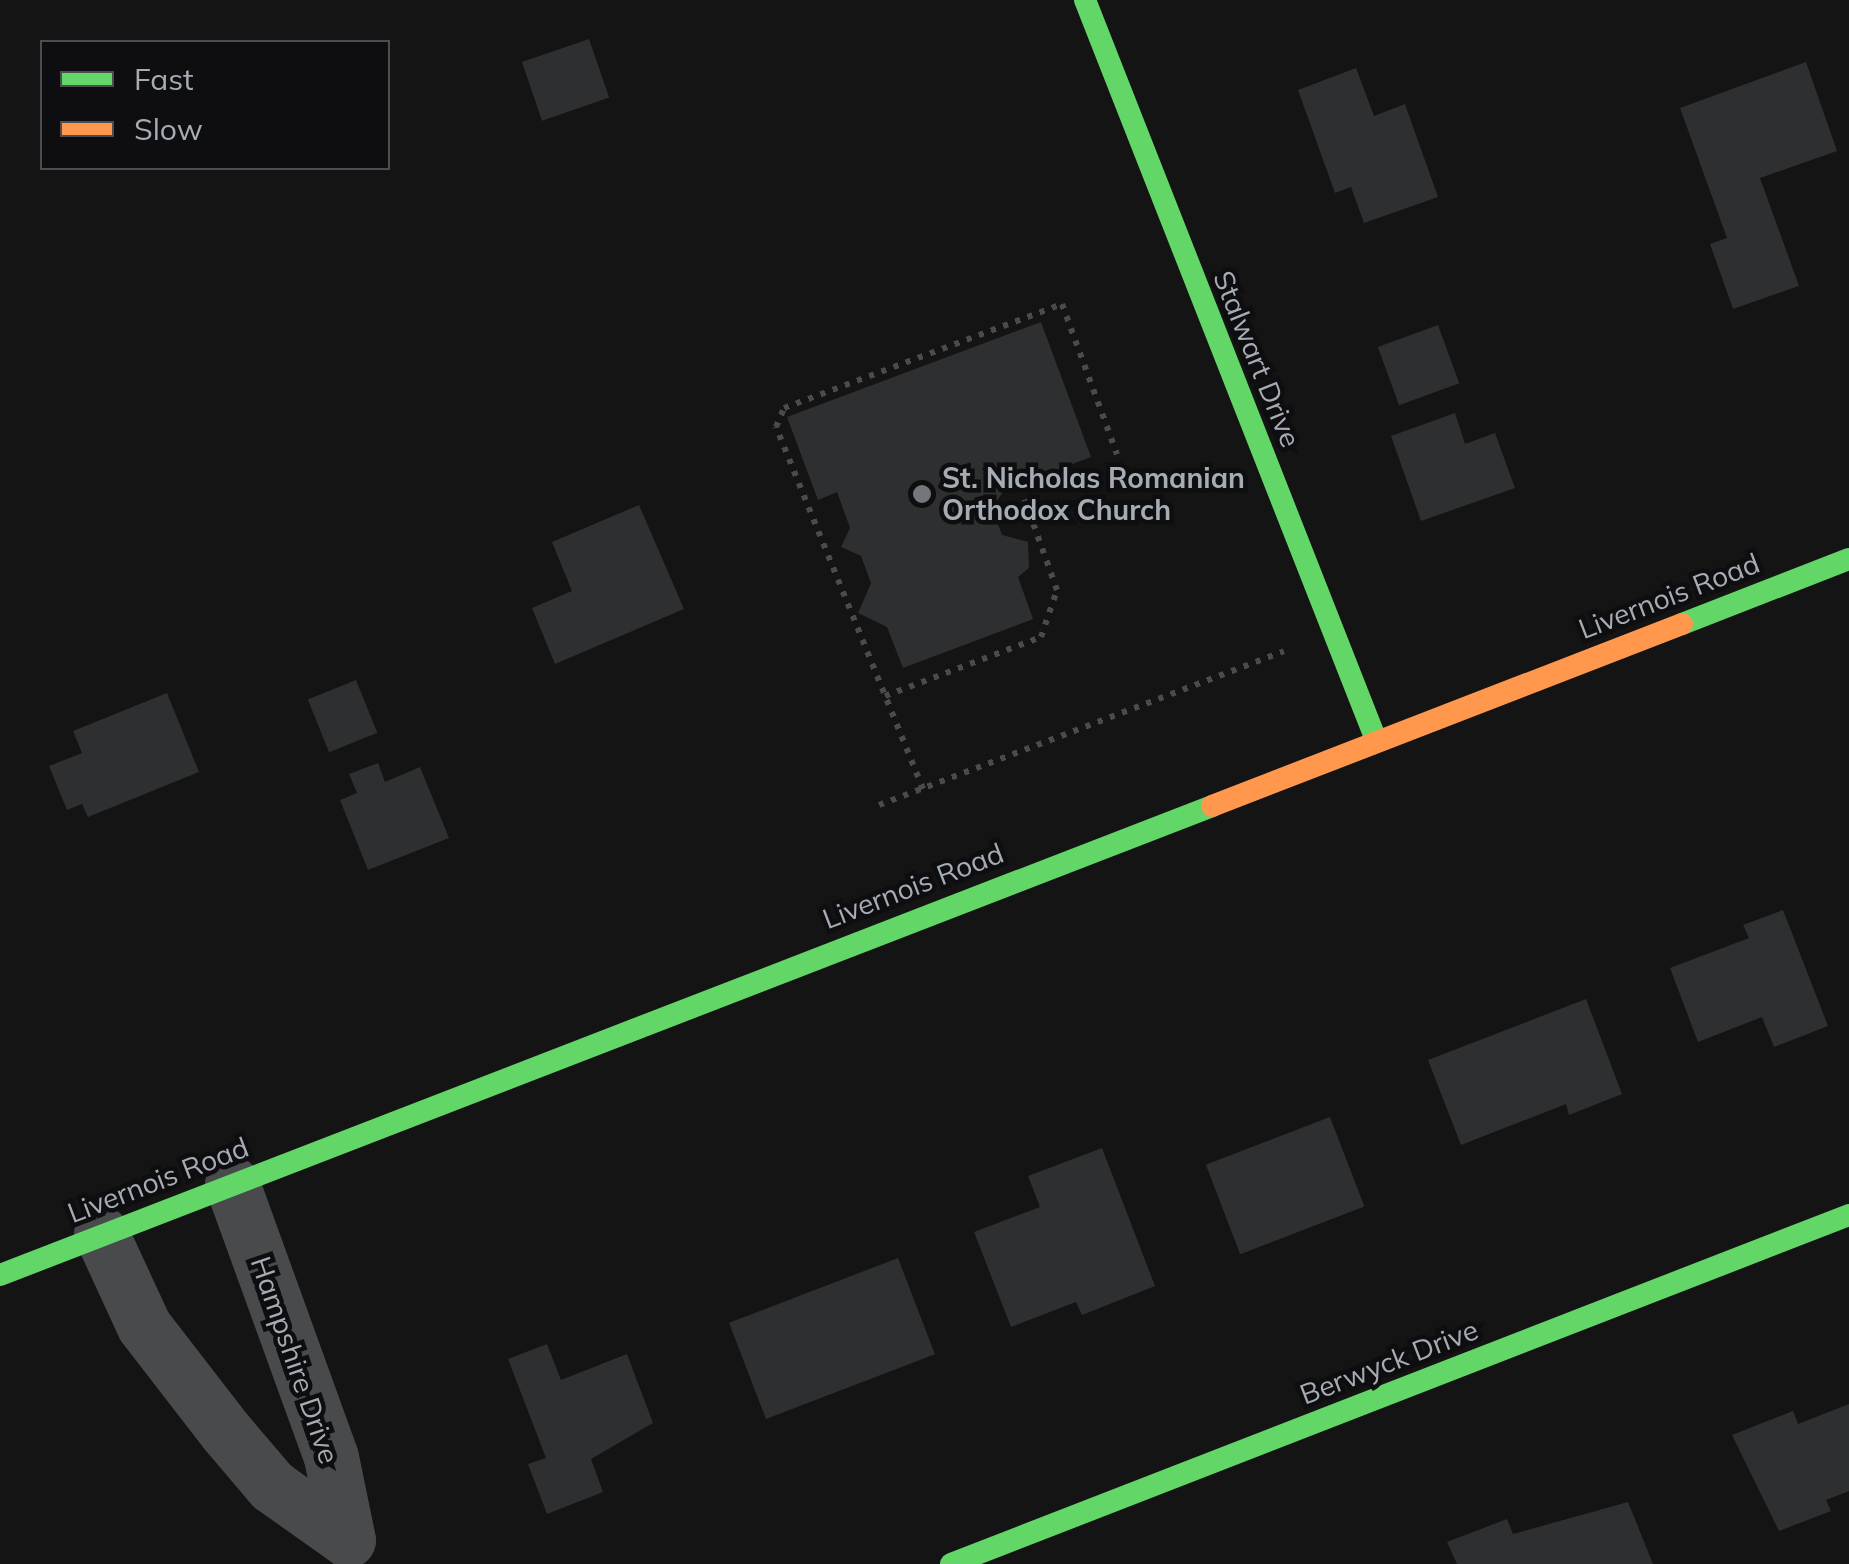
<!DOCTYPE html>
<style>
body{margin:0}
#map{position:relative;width:1849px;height:1564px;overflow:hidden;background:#141414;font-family:Mulish,sans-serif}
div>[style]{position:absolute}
.building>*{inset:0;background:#2e2f30;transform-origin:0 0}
.path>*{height:6px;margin-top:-3px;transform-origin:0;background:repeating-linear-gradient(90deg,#4a4b4e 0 5px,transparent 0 13px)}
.street>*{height:55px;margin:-27.5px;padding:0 27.5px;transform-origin:27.5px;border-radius:27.5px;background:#484a4c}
.fast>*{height:22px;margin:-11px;padding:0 11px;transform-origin:11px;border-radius:11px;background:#63d668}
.slow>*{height:22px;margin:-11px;padding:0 11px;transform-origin:11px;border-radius:11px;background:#ff974d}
.dots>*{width:28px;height:28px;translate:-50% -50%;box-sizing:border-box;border:5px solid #0e0e10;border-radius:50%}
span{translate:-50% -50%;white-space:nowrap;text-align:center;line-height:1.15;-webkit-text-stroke:9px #0e0e10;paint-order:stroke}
.street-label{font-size:28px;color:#a6acb4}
.poi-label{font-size:28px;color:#a6acb4;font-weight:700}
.left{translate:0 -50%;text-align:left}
.legend{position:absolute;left:40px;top:40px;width:350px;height:130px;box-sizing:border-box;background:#0e0e10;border:2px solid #4b4d52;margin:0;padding:12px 18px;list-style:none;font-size:30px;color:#a6acb4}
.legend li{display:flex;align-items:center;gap:20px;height:50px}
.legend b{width:50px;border:2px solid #4b4d52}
</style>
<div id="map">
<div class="building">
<div style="left:589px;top:39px;width:62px;height:71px;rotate:71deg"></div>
<div style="clip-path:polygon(1806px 62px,1837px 151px,1760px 178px,1799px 286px,1733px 309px,1710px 244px,1727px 238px,1680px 108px)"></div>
<div style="clip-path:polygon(1356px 68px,1374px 116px,1405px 104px,1438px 197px,1364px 223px,1351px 187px,1335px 193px,1298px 90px)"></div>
<div style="clip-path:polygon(1041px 322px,1091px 457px,1005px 489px,992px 508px,1002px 535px,1028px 542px,1029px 568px,1018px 577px,1033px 619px,903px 668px,887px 627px,858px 613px,871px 583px,861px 556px,841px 547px,850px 528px,837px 492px,818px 500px,787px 417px)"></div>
<div style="left:1438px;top:325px;width:62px;height:64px;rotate:70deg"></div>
<div style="clip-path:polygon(1455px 413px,1465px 444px,1495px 433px,1515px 488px,1421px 521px,1391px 436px)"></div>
<div style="clip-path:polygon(639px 505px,684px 609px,555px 664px,532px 608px,572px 591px,552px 542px)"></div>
<div style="left:356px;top:680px;width:57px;height:52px;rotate:68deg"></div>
<div style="clip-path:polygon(167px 693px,199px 772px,88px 817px,82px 804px,67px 810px,49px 766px,82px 753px,73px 731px)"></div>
<div style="clip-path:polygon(378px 763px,385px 782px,420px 767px,449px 838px,368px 870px,340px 800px,357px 793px,349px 774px)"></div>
<div style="clip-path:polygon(1783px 910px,1828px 1026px,1774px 1047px,1762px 1017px,1698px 1042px,1670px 968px,1749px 938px,1743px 925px)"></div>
<div style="clip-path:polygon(1586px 999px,1622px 1094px,1569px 1115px,1566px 1104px,1461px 1145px,1428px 1060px)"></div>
<div style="left:1330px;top:1117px;width:96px;height:133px;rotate:69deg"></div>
<div style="clip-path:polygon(1102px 1148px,1155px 1286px,1082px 1315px,1076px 1302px,1011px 1327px,974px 1232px,1040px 1207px,1028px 1176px)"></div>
<div style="left:898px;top:1258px;width:103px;height:181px;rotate:69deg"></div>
<div style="clip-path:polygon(547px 1344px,561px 1380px,627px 1354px,653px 1423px,591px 1459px,603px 1492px,547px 1514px,528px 1464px,546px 1458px,508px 1359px)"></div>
<div style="clip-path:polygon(1849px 1404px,1849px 1491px,1826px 1500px,1831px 1511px,1779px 1531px,1732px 1435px,1793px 1411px,1798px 1424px)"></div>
<div style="clip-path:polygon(1628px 1502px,1653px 1564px,1457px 1564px,1447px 1542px,1507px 1519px,1513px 1534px)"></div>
</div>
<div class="path">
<div style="left:885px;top:696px;width:167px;rotate:-20.7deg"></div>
<div style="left:1041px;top:637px;width:50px;rotate:-71.2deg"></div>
<div style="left:1057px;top:590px;width:101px;rotate:-109.7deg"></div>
<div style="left:923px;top:789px;width:391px;rotate:-112.1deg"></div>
<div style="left:776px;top:427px;width:21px;rotate:-67deg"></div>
<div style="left:784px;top:408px;width:297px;rotate:-20.5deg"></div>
<div style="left:1062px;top:304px;width:160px;rotate:69.9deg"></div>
<div style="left:879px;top:805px;width:433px;rotate:-20.8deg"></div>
</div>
<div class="street">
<div style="left:101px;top:1233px;width:102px;rotate:65.2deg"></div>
<div style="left:144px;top:1326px;width:134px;rotate:52.3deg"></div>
<div style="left:226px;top:1432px;width:71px;rotate:49.6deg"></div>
<div style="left:272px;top:1486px;width:93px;rotate:35.4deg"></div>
<div style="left:348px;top:1540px;width:85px;rotate:-101.6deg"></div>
<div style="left:331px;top:1457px;width:291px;rotate:-109.9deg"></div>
</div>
<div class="fast">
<div style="left:1085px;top:0;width:795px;rotate:68.53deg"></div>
<div style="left:1682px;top:624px;width:179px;rotate:-21.3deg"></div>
<div style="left:0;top:1275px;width:1300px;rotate:-21.15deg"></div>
<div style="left:951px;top:1564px;width:963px;rotate:-21.24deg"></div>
</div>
<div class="slow">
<div style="left:1212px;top:806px;width:504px;rotate:-21.17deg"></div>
</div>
<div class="dots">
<div style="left:922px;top:494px;background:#73777c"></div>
</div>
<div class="street-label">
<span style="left:1257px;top:359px;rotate:68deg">Stalwart Drive</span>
<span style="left:1669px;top:596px;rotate:-21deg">Livernois Road</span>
<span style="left:913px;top:886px;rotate:-21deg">Livernois Road</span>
<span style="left:158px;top:1180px;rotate:-21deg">Livernois Road</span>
<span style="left:295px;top:1360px;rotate:71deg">Hampshire Drive</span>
<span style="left:1389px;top:1362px;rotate:-21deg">Berwyck Drive</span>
</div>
<div class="poi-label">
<span class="left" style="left:942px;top:494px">St. Nicholas Romanian<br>Orthodox Church</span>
</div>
<ul class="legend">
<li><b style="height:12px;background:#63d668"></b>Fast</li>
<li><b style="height:12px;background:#ff974d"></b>Slow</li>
</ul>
</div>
